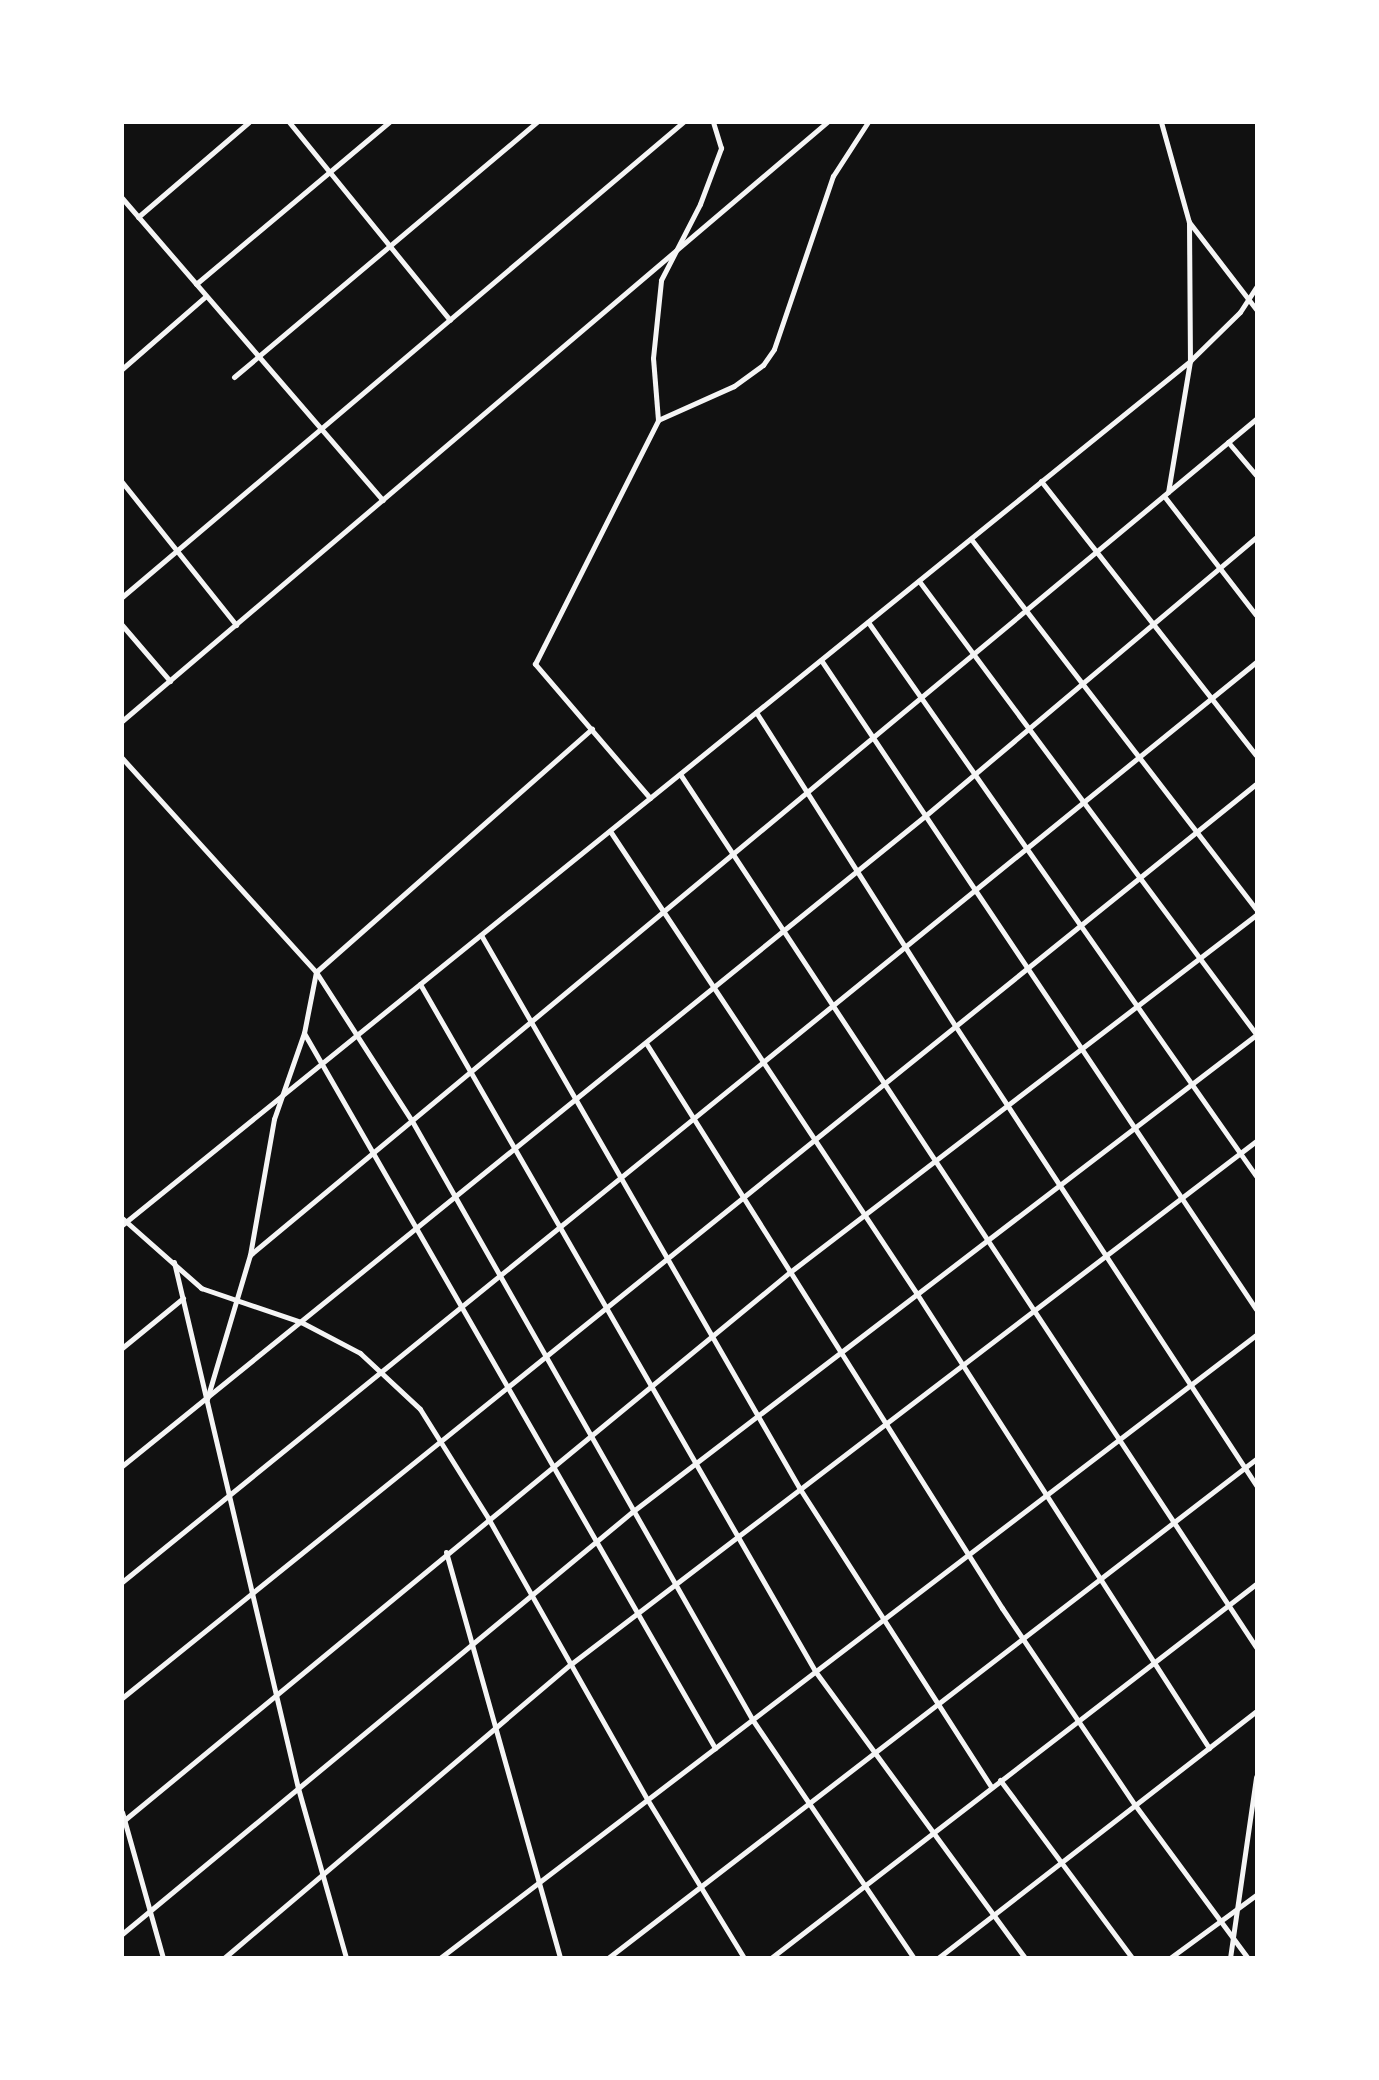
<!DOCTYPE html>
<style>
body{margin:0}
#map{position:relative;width:1379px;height:2080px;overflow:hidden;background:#111;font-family:"Fira Sans",sans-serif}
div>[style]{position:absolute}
.minor>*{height:5px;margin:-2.5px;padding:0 2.5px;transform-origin:2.5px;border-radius:2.5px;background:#f5f5f5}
span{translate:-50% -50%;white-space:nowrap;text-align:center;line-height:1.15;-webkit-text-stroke:5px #fff;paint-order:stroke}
.frame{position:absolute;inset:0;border:124px solid #fff;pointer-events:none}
</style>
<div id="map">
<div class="minor">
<div style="left:289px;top:122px;width:255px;rotate:50.9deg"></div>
<div style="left:1161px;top:122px;width:104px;rotate:74.4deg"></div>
<div style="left:1189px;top:222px;width:139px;rotate:89.6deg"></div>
<div style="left:1190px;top:361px;width:133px;rotate:99.5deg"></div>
<div style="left:122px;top:198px;width:399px;rotate:49.2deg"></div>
<div style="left:138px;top:217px;width:146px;rotate:-40.6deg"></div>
<div style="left:1189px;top:222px;width:110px;rotate:52.4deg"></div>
<div style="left:196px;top:284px;width:252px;rotate:-40deg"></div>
<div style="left:122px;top:369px;width:111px;rotate:-41deg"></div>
<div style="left:234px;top:377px;width:396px;rotate:-40.1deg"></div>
<div style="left:658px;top:420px;width:83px;rotate:-24.1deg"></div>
<div style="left:734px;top:386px;width:36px;rotate:-36deg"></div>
<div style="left:763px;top:365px;width:19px;rotate:-55deg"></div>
<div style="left:774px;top:349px;width:183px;rotate:-71.2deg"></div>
<div style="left:833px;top:176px;width:64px;rotate:-57.1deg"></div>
<div style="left:1228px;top:442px;width:43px;rotate:49.7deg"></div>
<div style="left:1041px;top:481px;width:348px;rotate:51.9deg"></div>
<div style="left:122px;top:482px;width:183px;rotate:51.4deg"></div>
<div style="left:1164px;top:496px;width:150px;rotate:52.3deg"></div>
<div style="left:971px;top:539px;width:467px;rotate:52.4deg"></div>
<div style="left:919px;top:581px;width:565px;rotate:53.35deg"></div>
<div style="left:122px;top:597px;width:735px;rotate:-40.25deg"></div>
<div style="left:868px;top:622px;width:676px;rotate:54.99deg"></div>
<div style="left:122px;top:625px;width:74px;rotate:49.4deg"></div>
<div style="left:821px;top:660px;width:781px;rotate:56.17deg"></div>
<div style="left:756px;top:712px;width:373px;rotate:57.6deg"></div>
<div style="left:956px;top:1027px;width:548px;rotate:56.77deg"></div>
<div style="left:122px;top:721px;width:925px;rotate:-40.35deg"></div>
<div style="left:122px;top:758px;width:289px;rotate:47.8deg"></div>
<div style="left:316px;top:972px;width:177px;rotate:57.2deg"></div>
<div style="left:412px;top:1121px;width:688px;rotate:60.38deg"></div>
<div style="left:752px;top:1719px;width:289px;rotate:55.9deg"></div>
<div style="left:680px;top:774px;width:1046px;rotate:56.58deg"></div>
<div style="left:650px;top:798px;width:177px;rotate:-130.6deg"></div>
<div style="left:535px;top:664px;width:273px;rotate:-63.2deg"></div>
<div style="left:658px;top:420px;width:62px;rotate:-94.6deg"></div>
<div style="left:653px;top:358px;width:78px;rotate:-84.1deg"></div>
<div style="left:661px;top:280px;width:85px;rotate:-62.8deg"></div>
<div style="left:700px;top:204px;width:60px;rotate:-69.4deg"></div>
<div style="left:721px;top:148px;width:27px;rotate:-107deg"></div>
<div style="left:610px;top:831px;width:556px;rotate:56.45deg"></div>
<div style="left:917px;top:1294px;width:540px;rotate:57.25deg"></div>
<div style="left:481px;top:935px;width:639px;rotate:60.07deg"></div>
<div style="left:800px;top:1489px;width:354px;rotate:57.3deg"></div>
<div style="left:420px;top:984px;width:792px;rotate:60.1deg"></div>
<div style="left:815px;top:1671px;width:356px;rotate:53.8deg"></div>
<div style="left:304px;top:1033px;width:825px;rotate:60.11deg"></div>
<div style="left:646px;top:1043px;width:668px;rotate:57.79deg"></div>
<div style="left:1002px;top:1608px;width:238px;rotate:56deg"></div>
<div style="left:1135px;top:1805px;width:190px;rotate:53.6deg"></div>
<div style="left:122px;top:1218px;width:106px;rotate:41.5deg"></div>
<div style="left:201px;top:1288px;width:106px;rotate:18.8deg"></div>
<div style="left:301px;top:1322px;width:67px;rotate:27.7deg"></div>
<div style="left:360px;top:1353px;width:82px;rotate:43deg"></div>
<div style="left:420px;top:1409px;width:128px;rotate:58deg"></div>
<div style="left:488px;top:1518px;width:323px;rotate:60.5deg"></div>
<div style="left:647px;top:1799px;width:186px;rotate:58.6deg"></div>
<div style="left:122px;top:1225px;width:1374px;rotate:-38.97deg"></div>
<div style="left:1190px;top:361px;width:70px;rotate:-44.4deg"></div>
<div style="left:1240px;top:312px;width:30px;rotate:-57deg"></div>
<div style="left:250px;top:1255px;width:1308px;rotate:-39.73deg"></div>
<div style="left:174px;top:1262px;width:540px;rotate:76.74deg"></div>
<div style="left:298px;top:1788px;width:177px;rotate:74.2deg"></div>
<div style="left:122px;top:1348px;width:79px;rotate:-39.3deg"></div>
<div style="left:207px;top:1399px;width:150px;rotate:-73.4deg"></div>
<div style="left:250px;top:1255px;width:138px;rotate:-80deg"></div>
<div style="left:274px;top:1119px;width:91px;rotate:-70.8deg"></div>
<div style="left:304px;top:1033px;width:62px;rotate:-78.9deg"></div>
<div style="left:316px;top:972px;width:368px;rotate:-41.4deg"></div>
<div style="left:122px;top:1466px;width:1033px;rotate:-38.99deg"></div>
<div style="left:925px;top:816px;width:433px;rotate:-40.1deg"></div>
<div style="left:446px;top:1552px;width:422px;rotate:74.3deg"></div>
<div style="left:122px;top:1582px;width:1460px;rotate:-39.05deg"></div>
<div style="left:122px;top:1698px;width:1456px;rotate:-38.87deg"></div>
<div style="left:1000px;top:1780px;width:222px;rotate:53.4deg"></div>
<div style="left:122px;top:1812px;width:152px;rotate:74.3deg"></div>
<div style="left:122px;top:1822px;width:865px;rotate:-39.47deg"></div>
<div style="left:790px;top:1272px;width:587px;rotate:-37.46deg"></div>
<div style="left:122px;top:1934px;width:662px;rotate:-39.61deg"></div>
<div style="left:632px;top:1512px;width:785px;rotate:-37.4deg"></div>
<div style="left:224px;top:1958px;width:455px;rotate:-40.3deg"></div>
<div style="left:571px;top:1664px;width:862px;rotate:-37.36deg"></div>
<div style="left:440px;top:1958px;width:1027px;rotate:-37.36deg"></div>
<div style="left:608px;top:1958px;width:818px;rotate:-37.6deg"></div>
<div style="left:771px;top:1958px;width:612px;rotate:-37.64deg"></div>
<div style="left:938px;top:1958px;width:403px;rotate:-37.8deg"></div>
<div style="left:1170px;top:1958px;width:107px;rotate:-36.2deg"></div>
<div style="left:1230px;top:1958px;width:183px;rotate:-81.8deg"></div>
</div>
<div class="frame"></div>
</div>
